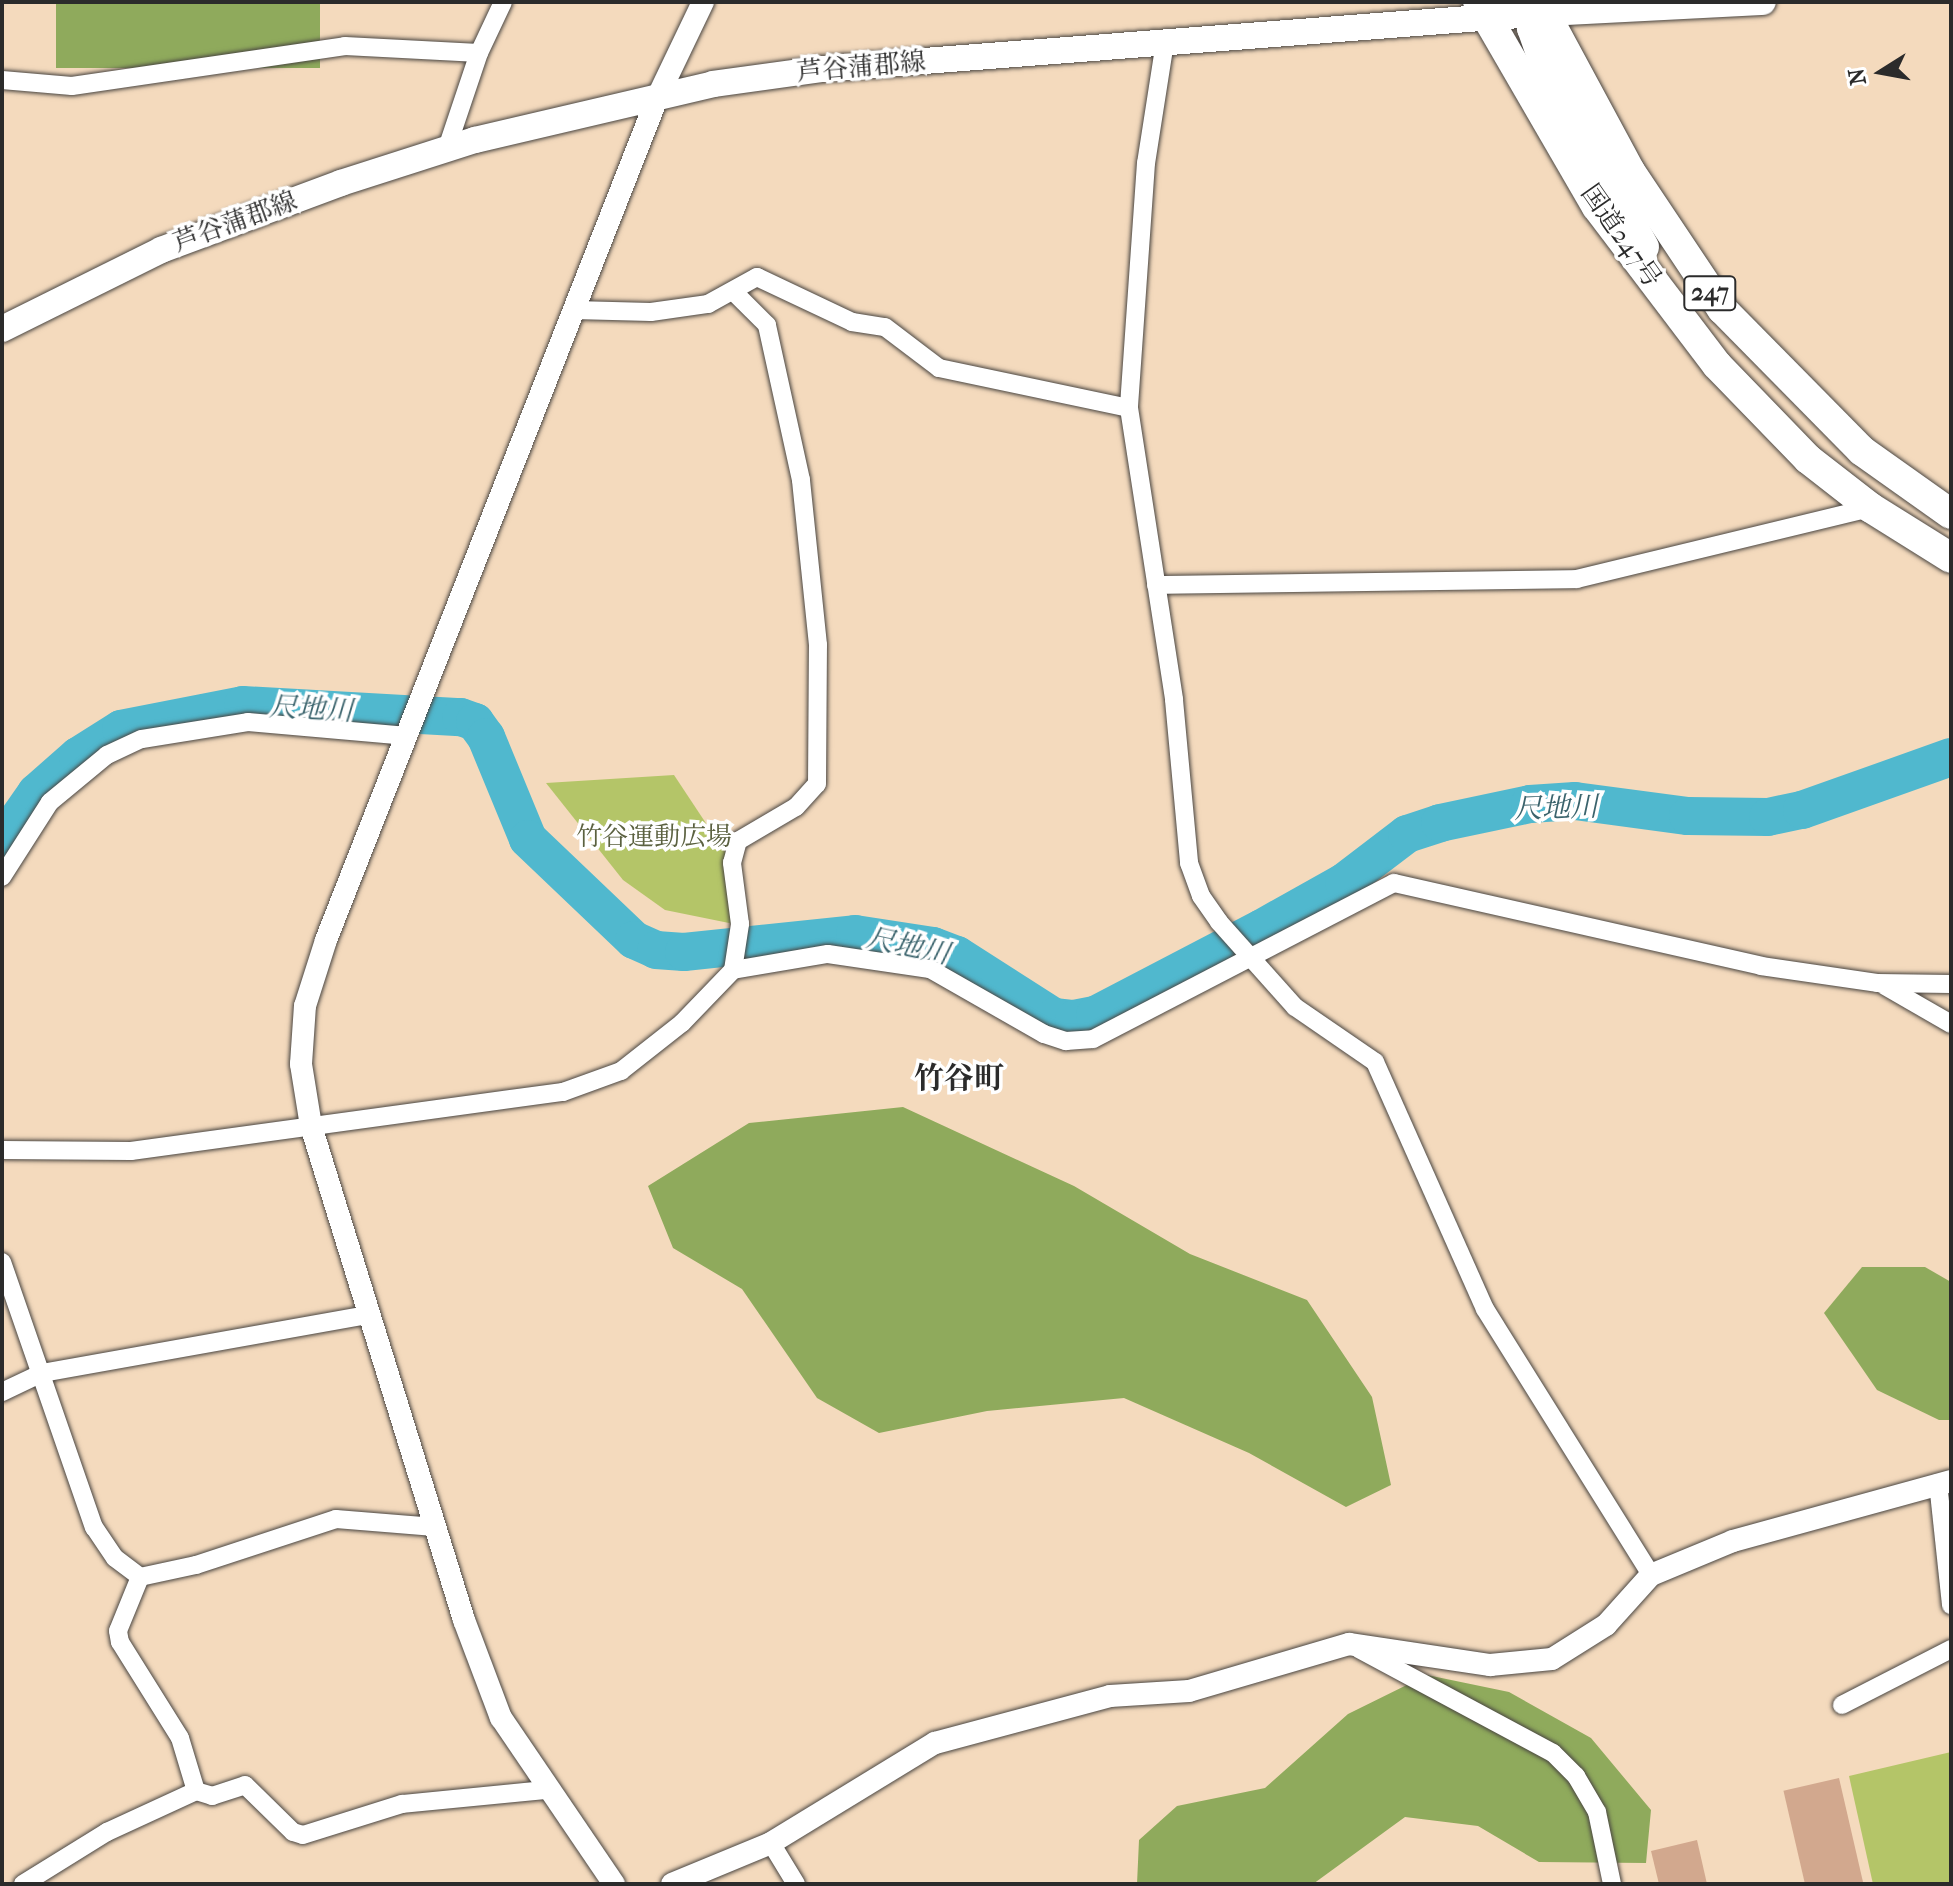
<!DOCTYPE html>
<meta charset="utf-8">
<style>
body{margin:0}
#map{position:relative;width:1953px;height:1886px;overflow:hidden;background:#f4dabd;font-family:"IM FELL French Canon","Noto Serif JP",serif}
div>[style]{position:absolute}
.green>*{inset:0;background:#b4c568}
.forest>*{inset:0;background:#8faa5c;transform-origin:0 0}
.river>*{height:38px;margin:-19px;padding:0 19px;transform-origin:19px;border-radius:19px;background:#50b8ce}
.building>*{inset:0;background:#d2a88e;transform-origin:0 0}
.roads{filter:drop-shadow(0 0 2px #494541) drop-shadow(0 0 2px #494541)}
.minor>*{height:18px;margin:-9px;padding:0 9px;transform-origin:9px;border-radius:9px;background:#fff}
.tertiary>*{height:22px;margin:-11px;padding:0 11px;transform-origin:11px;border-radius:11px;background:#fff}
.secondary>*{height:26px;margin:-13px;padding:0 13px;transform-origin:13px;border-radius:13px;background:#fff}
.trunk>*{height:30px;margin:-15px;padding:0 15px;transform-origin:15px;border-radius:15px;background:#fff}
span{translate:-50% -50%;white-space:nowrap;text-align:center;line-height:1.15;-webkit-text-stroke:7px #fff;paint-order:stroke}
.shield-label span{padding:2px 6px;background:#fff;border:2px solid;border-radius:6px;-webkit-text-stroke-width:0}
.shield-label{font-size:24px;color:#2b2b2b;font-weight:700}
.street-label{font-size:26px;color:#2b2b2b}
.park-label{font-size:26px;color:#5b6140}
.water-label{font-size:28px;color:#3a636c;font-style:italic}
.quarter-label{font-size:30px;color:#2b2b2b;font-weight:700}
.frame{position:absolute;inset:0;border:4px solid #2b2b2b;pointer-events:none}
.north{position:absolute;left:1841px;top:32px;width:80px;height:80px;-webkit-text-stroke:6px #fff;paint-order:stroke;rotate:259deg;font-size:22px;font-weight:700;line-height:32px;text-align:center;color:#2b2b2b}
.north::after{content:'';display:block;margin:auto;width:28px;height:36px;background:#2b2b2b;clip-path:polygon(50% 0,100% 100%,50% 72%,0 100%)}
</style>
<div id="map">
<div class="green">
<div style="clip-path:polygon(674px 775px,729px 858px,734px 924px,665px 910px,623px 880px,546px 783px)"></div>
<div style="clip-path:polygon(1951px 1752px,1951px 1884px,1873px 1884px,1849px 1776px)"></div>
</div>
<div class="forest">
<div style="left:56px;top:2px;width:264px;height:66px"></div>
<div style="clip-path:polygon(903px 1107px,1074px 1186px,1190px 1254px,1307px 1300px,1372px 1397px,1391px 1485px,1346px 1507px,1249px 1453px,1124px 1398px,987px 1411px,879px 1433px,817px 1398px,742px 1289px,673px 1248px,648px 1186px,749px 1123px)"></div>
<div style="clip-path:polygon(1862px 1267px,1925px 1267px,1951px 1282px,1951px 1420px,1939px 1420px,1877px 1390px,1824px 1313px)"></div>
<div style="clip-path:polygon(1427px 1675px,1509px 1692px,1591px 1738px,1651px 1810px,1646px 1863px,1539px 1862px,1478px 1826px,1405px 1817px,1313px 1884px,1137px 1884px,1139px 1840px,1177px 1806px,1265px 1788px,1348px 1714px)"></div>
</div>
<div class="river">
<div style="left:2px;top:842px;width:60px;rotate:-55.2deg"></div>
<div style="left:36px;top:793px;width:56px;rotate:-41.4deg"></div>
<div style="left:78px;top:756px;width:51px;rotate:-32.1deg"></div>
<div style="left:121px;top:729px;width:124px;rotate:-11.1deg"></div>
<div style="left:243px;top:705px;width:218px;rotate:3.2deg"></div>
<div style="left:461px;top:717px;width:15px;rotate:20deg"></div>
<div style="left:475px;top:722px;width:19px;rotate:54deg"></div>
<div style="left:486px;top:737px;width:110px;rotate:67.6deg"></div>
<div style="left:528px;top:839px;width:146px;rotate:43.6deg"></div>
<div style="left:634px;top:940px;width:24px;rotate:24deg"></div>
<div style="left:656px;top:950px;width:28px;rotate:4deg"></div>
<div style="left:684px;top:952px;width:172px;rotate:-6deg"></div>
<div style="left:855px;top:934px;width:79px;rotate:8.7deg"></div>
<div style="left:933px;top:946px;width:26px;rotate:21deg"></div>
<div style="left:957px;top:955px;width:115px;rotate:32.6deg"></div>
<div style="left:1054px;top:1017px;width:20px;rotate:6deg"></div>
<div style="left:1074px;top:1019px;width:21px;rotate:-11deg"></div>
<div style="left:1095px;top:1015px;width:188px;rotate:-27.5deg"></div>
<div style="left:1262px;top:928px;width:94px;rotate:-29.3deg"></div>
<div style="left:1344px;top:882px;width:79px;rotate:-37.3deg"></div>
<div style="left:1407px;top:834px;width:35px;rotate:-18deg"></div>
<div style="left:1440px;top:823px;width:92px;rotate:-11.9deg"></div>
<div style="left:1530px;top:804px;width:45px;rotate:-3.8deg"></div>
<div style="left:1575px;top:801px;width:114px;rotate:7.6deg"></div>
<div style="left:1688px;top:816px;width:80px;rotate:0.7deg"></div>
<div style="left:1768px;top:817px;width:35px;rotate:-12deg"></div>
<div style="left:1802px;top:810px;width:158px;rotate:-19.6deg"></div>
</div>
<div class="building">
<div style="left:1839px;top:1778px;width:109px;height:57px;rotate:77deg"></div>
<div style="clip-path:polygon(1697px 1840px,1707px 1884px,1659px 1884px,1651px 1851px)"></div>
</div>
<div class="roads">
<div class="minor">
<div style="left:1165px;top:42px;width:122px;rotate:98.9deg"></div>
<div style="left:1146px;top:163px;width:246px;rotate:94deg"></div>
<div style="left:1129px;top:408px;width:295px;rotate:81.2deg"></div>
<div style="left:1174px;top:700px;width:164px;rotate:84.7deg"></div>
<div style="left:1189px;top:863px;width:35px;rotate:70deg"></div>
<div style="left:1201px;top:896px;width:32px;rotate:55deg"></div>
<div style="left:1219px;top:922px;width:114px;rotate:48.2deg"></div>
<div style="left:1295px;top:1007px;width:97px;rotate:34.5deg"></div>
<div style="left:1375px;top:1062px;width:270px;rotate:66deg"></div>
<div style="left:1485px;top:1309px;width:314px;rotate:58deg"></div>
<div style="left:2px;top:80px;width:70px;rotate:4.9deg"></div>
<div style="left:72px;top:86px;width:276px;rotate:-8.3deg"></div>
<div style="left:345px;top:46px;width:134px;rotate:3deg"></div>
<div style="left:447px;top:148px;width:100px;rotate:-71.4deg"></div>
<div style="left:479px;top:53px;width:56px;rotate:-64.8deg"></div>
<div style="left:574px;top:310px;width:77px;rotate:1.5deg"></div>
<div style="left:651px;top:312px;width:58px;rotate:-8deg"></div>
<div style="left:708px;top:304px;width:56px;rotate:-28.9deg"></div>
<div style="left:757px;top:277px;width:105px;rotate:25.3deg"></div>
<div style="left:852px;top:322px;width:33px;rotate:9deg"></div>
<div style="left:885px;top:327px;width:68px;rotate:37.2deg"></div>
<div style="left:939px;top:368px;width:194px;rotate:11.9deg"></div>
<div style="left:1156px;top:585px;width:421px;rotate:-0.8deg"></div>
<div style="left:1577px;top:579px;width:302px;rotate:-13.6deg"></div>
<div style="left:2px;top:877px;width:89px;rotate:-57.4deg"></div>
<div style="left:50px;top:802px;width:74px;rotate:-39.5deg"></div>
<div style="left:107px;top:755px;width:38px;rotate:-25deg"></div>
<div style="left:142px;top:739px;width:107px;rotate:-9.1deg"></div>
<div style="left:248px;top:722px;width:160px;rotate:5deg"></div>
<div style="left:733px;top:970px;width:47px;rotate:-81.3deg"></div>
<div style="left:740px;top:924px;width:62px;rotate:-97.5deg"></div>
<div style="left:732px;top:863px;width:23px;rotate:-75deg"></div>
<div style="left:738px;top:841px;width:67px;rotate:-30.4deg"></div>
<div style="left:796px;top:807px;width:31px;rotate:-48deg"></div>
<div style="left:817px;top:784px;width:139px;rotate:-89.6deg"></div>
<div style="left:818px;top:645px;width:166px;rotate:-95.9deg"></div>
<div style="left:801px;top:480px;width:159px;rotate:-102.4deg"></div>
<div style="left:767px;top:325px;width:47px;rotate:-135deg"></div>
<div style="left:1885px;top:986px;width:76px;rotate:29.9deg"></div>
<div style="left:2px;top:1150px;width:129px;rotate:0.4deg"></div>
<div style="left:131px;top:1151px;width:436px;rotate:-7.8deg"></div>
<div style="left:563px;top:1092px;width:62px;rotate:-19.9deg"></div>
<div style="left:621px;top:1071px;width:78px;rotate:-38.2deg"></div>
<div style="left:682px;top:1023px;width:74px;rotate:-46.1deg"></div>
<div style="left:733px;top:970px;width:96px;rotate:-9.6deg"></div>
<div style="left:828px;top:954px;width:103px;rotate:8.4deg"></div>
<div style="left:930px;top:969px;width:131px;rotate:29.7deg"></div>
<div style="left:1044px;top:1034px;width:23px;rotate:18deg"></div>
<div style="left:1066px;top:1041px;width:27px;rotate:-4deg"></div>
<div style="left:1093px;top:1039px;width:339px;rotate:-27.4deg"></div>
<div style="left:1394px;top:883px;width:376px;rotate:12.7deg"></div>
<div style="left:1761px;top:966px;width:117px;rotate:8.3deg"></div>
<div style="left:1877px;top:983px;width:74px;rotate:0.8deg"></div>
<div style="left:2px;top:1262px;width:281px;rotate:70.9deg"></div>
<div style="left:94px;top:1527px;width:37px;rotate:56deg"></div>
<div style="left:115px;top:1558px;width:31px;rotate:37deg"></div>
<div style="left:140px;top:1577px;width:57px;rotate:-12.1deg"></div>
<div style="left:196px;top:1565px;width:147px;rotate:-18.2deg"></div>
<div style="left:336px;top:1519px;width:99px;rotate:4.6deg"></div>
<div style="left:2px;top:1392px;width:44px;rotate:-25.4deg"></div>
<div style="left:42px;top:1373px;width:332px;rotate:-10.1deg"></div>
<div style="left:1938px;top:1483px;width:123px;rotate:83.9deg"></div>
<div style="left:140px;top:1577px;width:58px;rotate:112.2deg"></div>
<div style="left:118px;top:1631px;width:11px;rotate:80deg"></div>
<div style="left:120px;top:1642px;width:113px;rotate:58deg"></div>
<div style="left:180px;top:1738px;width:55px;rotate:73.2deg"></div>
<div style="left:1359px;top:1649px;width:220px;rotate:28.2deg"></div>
<div style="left:1553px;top:1753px;width:33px;rotate:45deg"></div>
<div style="left:1576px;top:1776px;width:42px;rotate:59.7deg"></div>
<div style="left:1597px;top:1812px;width:74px;rotate:78.2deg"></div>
<div style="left:1842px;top:1705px;width:123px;rotate:-27.2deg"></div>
<div style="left:771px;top:1843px;width:48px;rotate:58.6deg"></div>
<div style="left:23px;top:1884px;width:99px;rotate:-31.8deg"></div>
<div style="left:107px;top:1832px;width:98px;rotate:-24.7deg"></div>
<div style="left:196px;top:1791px;width:17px;rotate:17deg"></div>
<div style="left:212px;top:1796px;width:35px;rotate:-18deg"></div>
<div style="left:245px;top:1785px;width:67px;rotate:44.4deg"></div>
<div style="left:293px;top:1832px;width:10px;rotate:17deg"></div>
<div style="left:303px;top:1835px;width:104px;rotate:-17.4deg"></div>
<div style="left:402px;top:1804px;width:145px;rotate:-5.6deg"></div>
</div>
<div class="tertiary">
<div style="left:614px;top:1884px;width:201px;rotate:-124.2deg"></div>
<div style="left:501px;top:1718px;width:105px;rotate:-110.7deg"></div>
<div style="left:464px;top:1620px;width:517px;rotate:-107.21deg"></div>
<div style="left:311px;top:1126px;width:63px;rotate:-99.2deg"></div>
<div style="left:301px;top:1064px;width:58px;rotate:-86.1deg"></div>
<div style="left:305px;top:1006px;width:69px;rotate:-72.3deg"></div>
<div style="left:326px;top:940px;width:907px;rotate:-68.53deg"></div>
<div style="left:658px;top:96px;width:104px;rotate:-64.4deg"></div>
<div style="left:672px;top:1884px;width:107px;rotate:-22.5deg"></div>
<div style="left:771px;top:1843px;width:192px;rotate:-31.4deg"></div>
<div style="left:935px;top:1743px;width:181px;rotate:-15deg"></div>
<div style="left:1110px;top:1696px;width:79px;rotate:-3.6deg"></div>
<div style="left:1189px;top:1691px;width:167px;rotate:-16.4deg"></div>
<div style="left:1349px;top:1644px;width:143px;rotate:8.5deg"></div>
<div style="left:1490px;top:1665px;width:62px;rotate:-5.5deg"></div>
<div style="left:1552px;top:1659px;width:64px;rotate:-32.2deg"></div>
<div style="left:1606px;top:1625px;width:67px;rotate:-48deg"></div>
<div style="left:1651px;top:1575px;width:89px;rotate:-22.5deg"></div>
<div style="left:1733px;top:1541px;width:226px;rotate:-15.4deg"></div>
</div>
<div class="secondary">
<div style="left:2px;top:329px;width:178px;rotate:-26.4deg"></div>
<div style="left:161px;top:250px;width:192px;rotate:-20.4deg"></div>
<div style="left:341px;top:183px;width:141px;rotate:-17.8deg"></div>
<div style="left:475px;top:140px;width:244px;rotate:-13.2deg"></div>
<div style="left:713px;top:84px;width:109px;rotate:-7.9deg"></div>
<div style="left:821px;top:69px;width:726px;rotate:-4.42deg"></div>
<div style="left:1545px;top:13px;width:218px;rotate:-2.9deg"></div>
</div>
<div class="trunk">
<div style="left:1478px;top:2px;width:237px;rotate:59.9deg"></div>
<div style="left:1597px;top:207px;width:198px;rotate:52.8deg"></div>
<div style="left:1717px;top:365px;width:131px;rotate:45.9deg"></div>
<div style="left:1808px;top:459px;width:80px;rotate:37.9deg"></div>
<div style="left:1871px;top:508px;width:94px;rotate:32deg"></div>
<div style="left:1539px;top:2px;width:192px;rotate:61.7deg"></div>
<div style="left:1630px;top:171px;width:166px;rotate:56.3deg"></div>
<div style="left:1722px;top:309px;width:199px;rotate:45.4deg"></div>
<div style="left:1862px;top:451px;width:109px;rotate:35.3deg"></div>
<div style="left:1545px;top:13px;width:20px;rotate:131deg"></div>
<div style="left:1532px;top:28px;width:42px;rotate:70.7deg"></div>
<div style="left:1546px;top:68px;width:204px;rotate:61.3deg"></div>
</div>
</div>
<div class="shield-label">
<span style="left:1710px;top:293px">247</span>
</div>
<div class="street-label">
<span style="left:861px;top:67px;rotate:-5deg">芦谷蒲郡線</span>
<span style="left:235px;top:222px;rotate:-20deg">芦谷蒲郡線</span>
<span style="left:1621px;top:236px;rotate:55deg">国道247号</span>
</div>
<div class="park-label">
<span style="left:654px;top:837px">竹谷運動広場</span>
</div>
<div class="water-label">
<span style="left:311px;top:709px;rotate:3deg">尺地川</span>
<span style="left:1556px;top:808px;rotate:-2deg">尺地川</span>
<span style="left:908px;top:946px;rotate:12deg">尺地川</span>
</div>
<div class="quarter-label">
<span style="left:959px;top:1079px">竹谷町</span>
</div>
<div class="frame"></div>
<div class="north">N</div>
</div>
